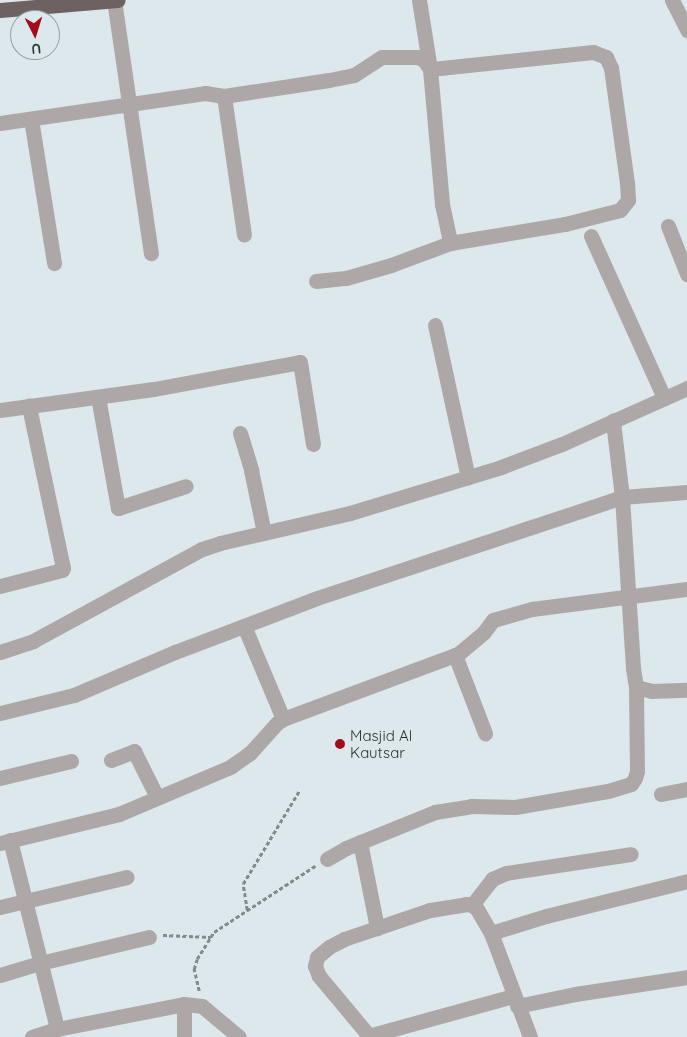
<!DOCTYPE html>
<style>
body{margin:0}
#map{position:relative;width:687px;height:1037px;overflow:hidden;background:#dce8ec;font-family:Quicksand,sans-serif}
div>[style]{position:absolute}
.path>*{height:2.5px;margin-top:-1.25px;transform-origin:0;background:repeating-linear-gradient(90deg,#828a8d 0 4px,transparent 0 6.5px)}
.minor>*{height:15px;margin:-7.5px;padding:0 7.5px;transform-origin:7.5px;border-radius:7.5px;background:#ada8a7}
.highway>*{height:15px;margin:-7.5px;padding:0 7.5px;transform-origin:7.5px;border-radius:7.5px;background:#6d6261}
.dots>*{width:14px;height:14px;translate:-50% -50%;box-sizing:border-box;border:2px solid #dce8ec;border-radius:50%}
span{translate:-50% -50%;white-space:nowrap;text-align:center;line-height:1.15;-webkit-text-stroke:4px #dce8ec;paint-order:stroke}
.poi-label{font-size:15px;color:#2c3132}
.left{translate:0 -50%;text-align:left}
.north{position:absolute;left:10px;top:10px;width:50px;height:50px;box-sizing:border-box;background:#dce8ec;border:1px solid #969fa2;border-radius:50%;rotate:175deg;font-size:14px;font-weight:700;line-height:20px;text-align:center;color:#2c3132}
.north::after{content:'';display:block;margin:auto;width:18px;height:22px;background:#a50c19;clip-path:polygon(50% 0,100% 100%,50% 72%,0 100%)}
</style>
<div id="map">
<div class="path">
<div style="left:247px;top:910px;width:26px;rotate:-99deg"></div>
<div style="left:243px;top:884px;width:109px;rotate:-58.9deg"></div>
<div style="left:163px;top:935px;width:48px;rotate:2.4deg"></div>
<div style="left:199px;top:991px;width:23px;rotate:-103deg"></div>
<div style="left:194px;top:969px;width:10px;rotate:-73deg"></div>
<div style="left:197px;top:959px;width:32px;rotate:-58deg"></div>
<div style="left:214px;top:932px;width:121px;rotate:-33.2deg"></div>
</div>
<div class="minor">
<div style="left:114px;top:0;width:256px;rotate:81.7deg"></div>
<div style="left:419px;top:0;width:70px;rotate:80.9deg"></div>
<div style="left:672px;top:0;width:34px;rotate:63deg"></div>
<div style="left:224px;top:96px;width:140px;rotate:81.8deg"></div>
<div style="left:31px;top:119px;width:146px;rotate:80.9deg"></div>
<div style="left:0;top:123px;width:207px;rotate:-8.3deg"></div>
<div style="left:205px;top:93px;width:19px;rotate:9deg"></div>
<div style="left:224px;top:96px;width:106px;rotate:-8.7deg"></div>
<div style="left:329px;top:80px;width:25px;rotate:-11deg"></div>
<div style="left:354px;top:75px;width:33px;rotate:-33deg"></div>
<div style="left:382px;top:57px;width:36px"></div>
<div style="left:418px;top:57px;width:7px;rotate:27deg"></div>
<div style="left:424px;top:60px;width:11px;rotate:56deg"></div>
<div style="left:668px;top:226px;width:52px;rotate:68.4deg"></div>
<div style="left:591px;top:236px;width:178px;rotate:65.7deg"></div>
<div style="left:316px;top:281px;width:30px;rotate:-6deg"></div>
<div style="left:346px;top:278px;width:47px;rotate:-16.1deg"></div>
<div style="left:391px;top:265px;width:63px;rotate:-20.4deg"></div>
<div style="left:450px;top:243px;width:117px;rotate:-9.4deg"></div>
<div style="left:565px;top:224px;width:57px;rotate:-14.3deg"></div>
<div style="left:620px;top:210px;width:13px;rotate:-51deg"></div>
<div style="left:628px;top:200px;width:17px;rotate:-93deg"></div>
<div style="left:627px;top:183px;width:116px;rotate:-97.9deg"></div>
<div style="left:611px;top:68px;width:12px;rotate:-114deg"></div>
<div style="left:606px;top:57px;width:14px;rotate:-159deg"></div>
<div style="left:593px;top:52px;width:164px;rotate:174deg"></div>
<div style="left:430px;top:69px;width:136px;rotate:84.9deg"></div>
<div style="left:442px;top:204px;width:40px;rotate:78deg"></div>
<div style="left:435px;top:325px;width:156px;rotate:77.8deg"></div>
<div style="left:98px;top:397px;width:113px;rotate:79.8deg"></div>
<div style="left:118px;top:508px;width:71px;rotate:-17.9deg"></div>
<div style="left:0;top:410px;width:155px;rotate:-7.8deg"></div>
<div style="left:154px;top:389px;width:148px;rotate:-10.5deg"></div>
<div style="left:300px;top:362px;width:83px;rotate:81deg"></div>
<div style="left:240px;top:433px;width:39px;rotate:73deg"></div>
<div style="left:251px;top:470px;width:64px;rotate:78.3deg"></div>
<div style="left:687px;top:492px;width:65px;rotate:175.6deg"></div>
<div style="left:622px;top:497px;width:171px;rotate:86.3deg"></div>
<div style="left:633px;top:668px;width:19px;rotate:81deg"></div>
<div style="left:636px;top:687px;width:16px;rotate:14deg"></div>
<div style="left:652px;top:691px;width:35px;rotate:-2deg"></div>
<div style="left:0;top:586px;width:64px;rotate:-14.5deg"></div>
<div style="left:62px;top:570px;width:2px;rotate:-63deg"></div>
<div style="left:63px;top:568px;width:166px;rotate:-101.9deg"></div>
<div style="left:244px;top:626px;width:101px;rotate:67.2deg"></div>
<div style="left:0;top:652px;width:35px;rotate:-18deg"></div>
<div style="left:33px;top:641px;width:192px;rotate:-28.6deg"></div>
<div style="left:202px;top:549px;width:19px;rotate:-18deg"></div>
<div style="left:220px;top:543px;width:133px;rotate:-13deg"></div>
<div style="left:350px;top:513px;width:158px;rotate:-16.9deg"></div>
<div style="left:501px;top:467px;width:65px;rotate:-20.7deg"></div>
<div style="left:562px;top:444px;width:137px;rotate:-24.1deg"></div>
<div style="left:455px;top:655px;width:84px;rotate:69deg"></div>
<div style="left:0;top:713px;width:76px;rotate:-13.7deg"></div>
<div style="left:74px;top:695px;width:110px;rotate:-23.1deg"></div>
<div style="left:175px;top:652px;width:152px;rotate:-20.8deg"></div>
<div style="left:317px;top:598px;width:321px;rotate:-18.3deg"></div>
<div style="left:622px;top:497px;width:77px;rotate:-96.8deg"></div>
<div style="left:111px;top:760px;width:25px;rotate:-21deg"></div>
<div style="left:134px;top:751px;width:51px;rotate:63.4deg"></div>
<div style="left:0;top:778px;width:73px;rotate:-13.5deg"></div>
<div style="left:661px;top:794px;width:26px;rotate:-11deg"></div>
<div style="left:10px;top:840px;width:195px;rotate:76deg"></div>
<div style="left:360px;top:842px;width:88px;rotate:78.8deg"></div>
<div style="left:0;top:843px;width:122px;rotate:-13.7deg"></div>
<div style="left:119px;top:814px;width:121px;rotate:-22.9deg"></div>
<div style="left:230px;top:767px;width:24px;rotate:-35deg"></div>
<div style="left:250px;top:753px;width:40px;rotate:-48deg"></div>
<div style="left:277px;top:723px;width:7px;rotate:-34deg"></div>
<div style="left:283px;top:719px;width:187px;rotate:-20.4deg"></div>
<div style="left:458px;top:654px;width:34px;rotate:-40deg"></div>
<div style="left:484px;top:632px;width:15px;rotate:-53deg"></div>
<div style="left:493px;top:620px;width:41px;rotate:-15.8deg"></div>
<div style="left:532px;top:609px;width:156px;rotate:-7.4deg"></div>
<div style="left:327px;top:859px;width:22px;rotate:-30deg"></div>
<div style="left:346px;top:848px;width:96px;rotate:-22deg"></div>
<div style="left:435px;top:812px;width:36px;rotate:-9deg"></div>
<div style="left:471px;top:806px;width:44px;rotate:1.3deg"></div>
<div style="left:515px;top:807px;width:94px;rotate:-9.8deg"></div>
<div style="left:608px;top:791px;width:24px;rotate:-17deg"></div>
<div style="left:631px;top:784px;width:7px;rotate:-56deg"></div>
<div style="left:635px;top:778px;width:7px;rotate:-74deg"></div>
<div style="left:637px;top:771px;width:84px;rotate:-90.7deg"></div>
<div style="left:472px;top:905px;width:33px;rotate:-52deg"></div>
<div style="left:492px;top:879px;width:15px;rotate:-23deg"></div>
<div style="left:506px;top:873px;width:126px;rotate:-8.6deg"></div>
<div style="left:0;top:907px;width:130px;rotate:-13.3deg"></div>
<div style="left:491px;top:933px;width:58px;rotate:-17.2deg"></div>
<div style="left:546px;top:916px;width:145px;rotate:-13.9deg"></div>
<div style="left:0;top:975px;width:42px;rotate:-16.7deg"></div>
<div style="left:40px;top:963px;width:112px;rotate:-13.4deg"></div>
<div style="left:517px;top:1006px;width:59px;rotate:-11.7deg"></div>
<div style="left:575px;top:994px;width:113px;rotate:-8.6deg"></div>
<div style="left:368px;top:1036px;width:150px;rotate:-15.4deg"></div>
<div style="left:32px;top:1037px;width:26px;rotate:-18deg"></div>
<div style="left:57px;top:1029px;width:129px;rotate:-11.1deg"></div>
<div style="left:184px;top:1004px;width:18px;rotate:6deg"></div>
<div style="left:202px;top:1006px;width:48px;rotate:40deg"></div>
<div style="left:184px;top:1037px;width:33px;rotate:-90deg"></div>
<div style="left:370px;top:1037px;width:80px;rotate:-129.9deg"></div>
<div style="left:319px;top:976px;width:11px;rotate:-112deg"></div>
<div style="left:315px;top:966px;width:9px;rotate:-77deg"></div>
<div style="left:317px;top:957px;width:16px;rotate:-40deg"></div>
<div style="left:329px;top:947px;width:17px;rotate:-28deg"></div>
<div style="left:344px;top:939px;width:91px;rotate:-18.6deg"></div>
<div style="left:430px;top:910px;width:36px;rotate:-9deg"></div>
<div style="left:466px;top:904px;width:6px;rotate:9deg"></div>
<div style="left:472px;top:905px;width:6px;rotate:39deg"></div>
<div style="left:477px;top:909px;width:28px;rotate:60deg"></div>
<div style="left:491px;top:933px;width:111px;rotate:69.4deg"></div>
</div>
<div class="highway">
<div style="left:0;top:10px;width:118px;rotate:-4.8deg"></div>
</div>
<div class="dots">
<div style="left:340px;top:744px;background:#a50c19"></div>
</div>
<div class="poi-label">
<span class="left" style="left:350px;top:744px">Masjid Al<br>Kautsar</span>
</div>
<div class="north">U</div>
</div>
